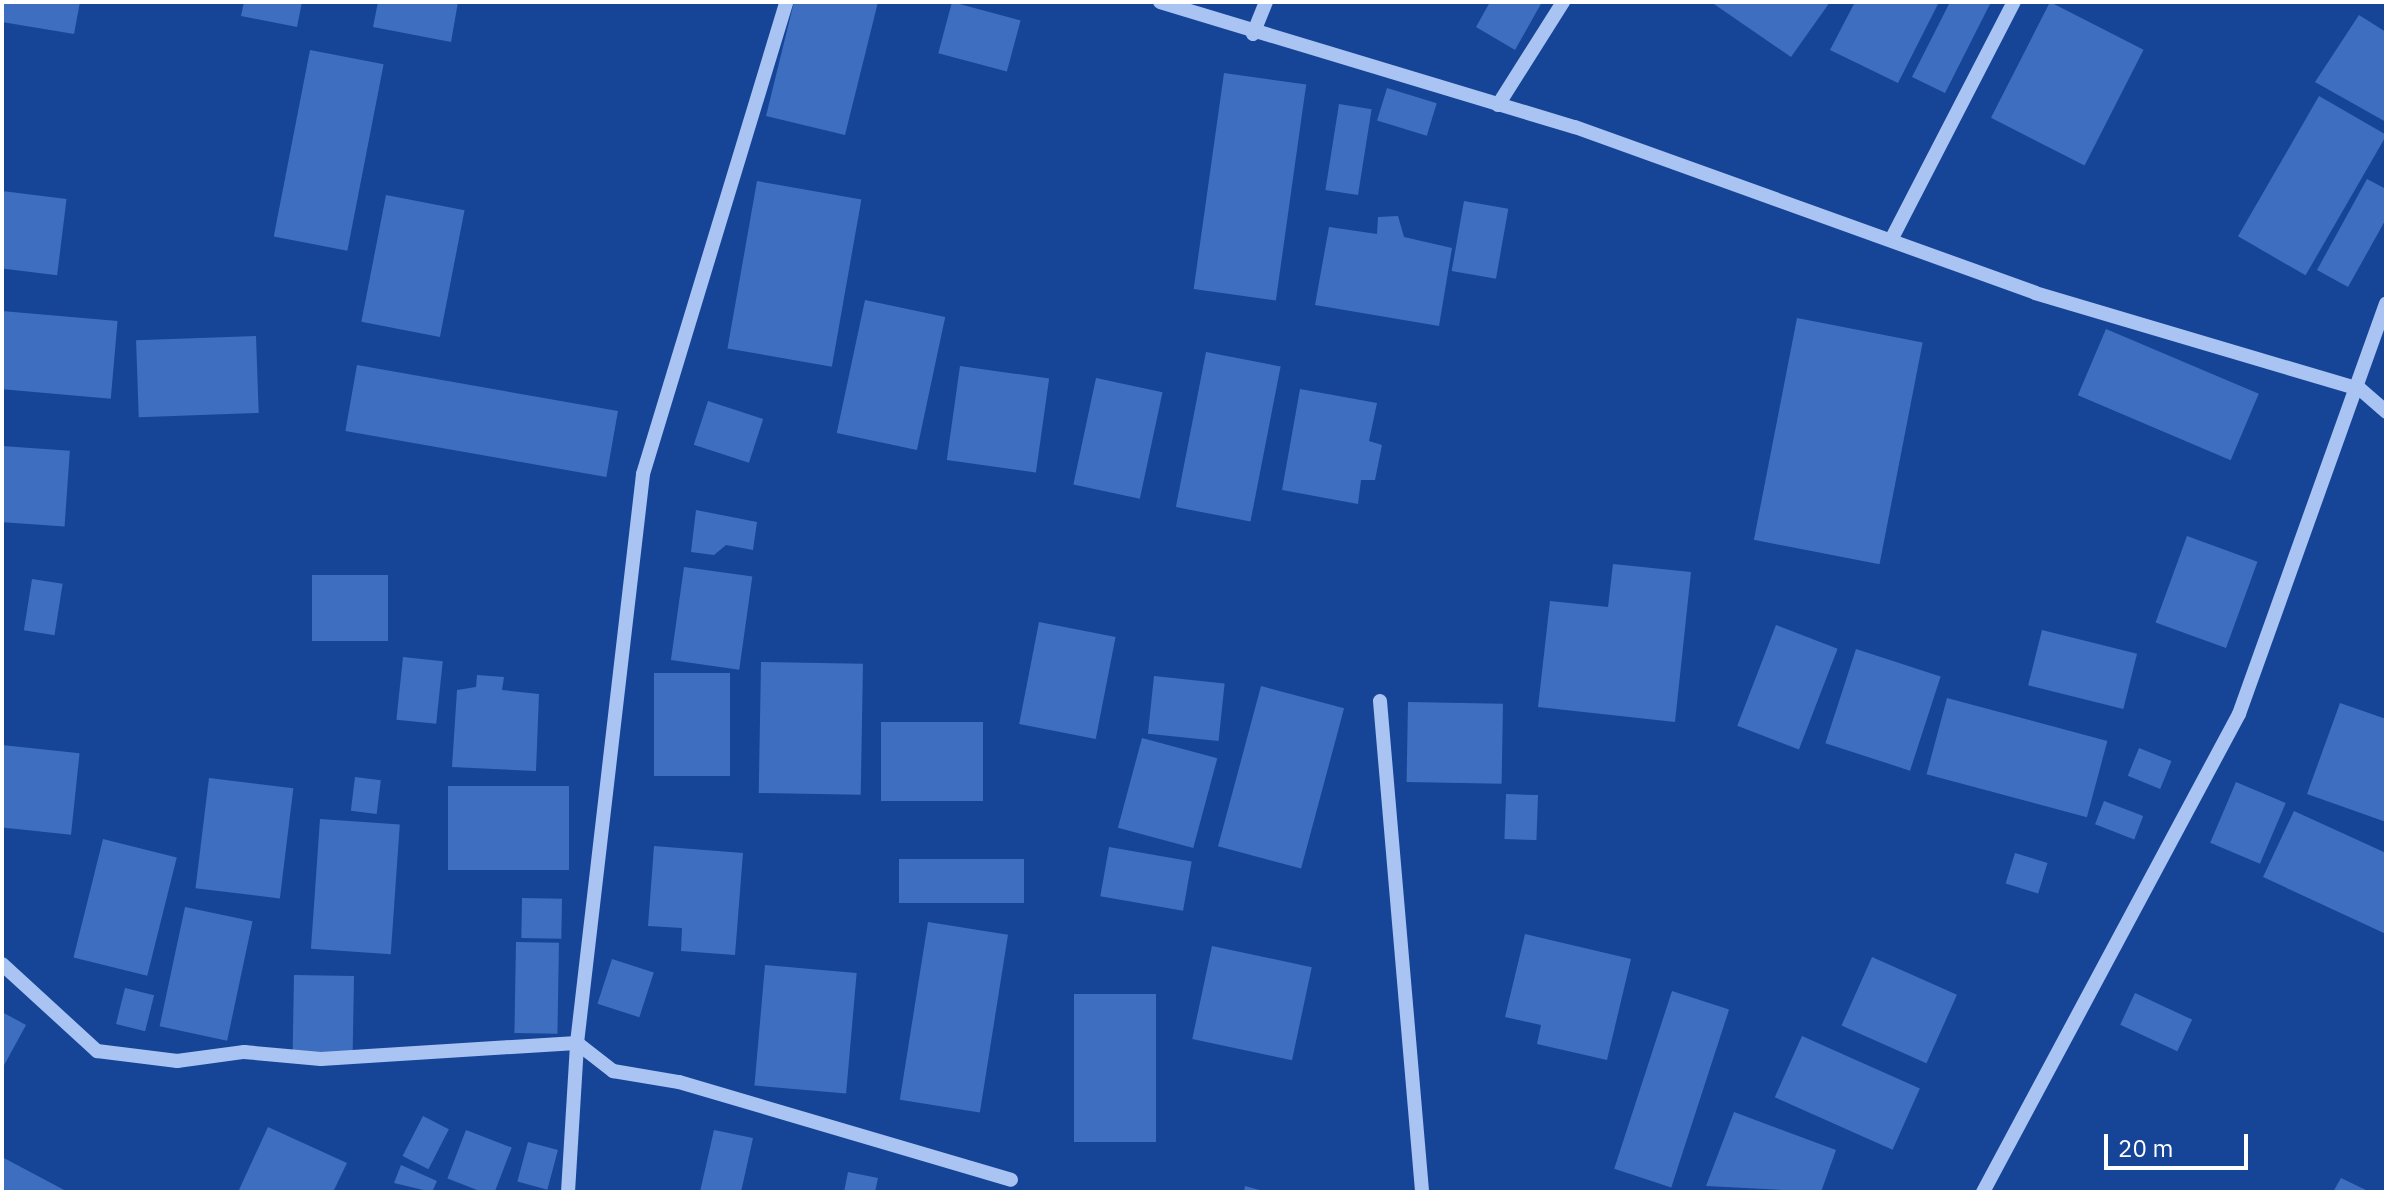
<!DOCTYPE html>
<style>
body{margin:0}
#map{position:relative;width:2388px;height:1194px;overflow:hidden;background:#164598;font-family:"IBM Plex Sans",sans-serif}
div>[style]{position:absolute}
.building>*{inset:0;background:#3e6ebf;transform-origin:0 0}
.minor>*{height:14px;margin:-7px;padding:0 7px;transform-origin:7px;border-radius:7px;background:#a9c4f2}
span{translate:-50% -50%;white-space:nowrap;text-align:center;line-height:1.15;-webkit-text-stroke:8px #164598;paint-order:stroke}
.frame{position:absolute;inset:0;border:4px solid #fff;pointer-events:none}
.scale{position:absolute;left:2104px;top:1134px;width:144px;height:36px;box-sizing:border-box;border:4px solid #fff;border-top:0;padding-left:10px;font-size:24px;line-height:28px;white-space:nowrap;color:#fff;-webkit-text-stroke:6px #164598;paint-order:stroke}
</style>
<div id="map">
<div class="building">
<div style="clip-path:polygon(2px 2px,80px 2px,74px 34px,2px 22px)"></div>
<div style="clip-path:polygon(244px 2px,302px 2px,297px 27px,241px 16px)"></div>
<div style="clip-path:polygon(378px 2px,458px 2px,451px 42px,373px 27px)"></div>
<div style="clip-path:polygon(794px 2px,878px 2px,845px 135px,766px 116px)"></div>
<div style="left:952px;top:2px;width:71px;height:53px;rotate:15deg"></div>
<div style="clip-path:polygon(1490px 2px,1542px 2px,1515px 50px,1476px 27px)"></div>
<div style="clip-path:polygon(1711px 2px,1830px 2px,1791px 57px)"></div>
<div style="clip-path:polygon(1855px 2px,1939px 2px,1898px 83px,1830px 50px)"></div>
<div style="clip-path:polygon(1950px 2px,1991px 2px,1945px 93px,1912px 77px)"></div>
<div style="left:2050px;top:2px;width:105px;height:130px;rotate:27deg"></div>
<div style="clip-path:polygon(2359px 15px,2386px 32px,2386px 122px,2315px 82px)"></div>
<div style="left:310px;top:50px;width:75px;height:190px;rotate:11deg"></div>
<div style="left:1224px;top:73px;width:83px;height:218px;rotate:8deg"></div>
<div style="left:1387px;top:88px;width:52px;height:34px;rotate:17deg"></div>
<div style="left:2319px;top:96px;width:78px;height:162px;rotate:30deg"></div>
<div style="left:1339px;top:104px;width:33px;height:87px;rotate:9deg"></div>
<div style="clip-path:polygon(2367px 179px,2386px 189px,2386px 219px,2348px 287px,2317px 270px)"></div>
<div style="left:757px;top:181px;width:106px;height:170px;rotate:10deg"></div>
<div style="left:2px;top:191px;width:65px;height:77px;rotate:7deg"></div>
<div style="left:386px;top:195px;width:80px;height:129px;rotate:11deg"></div>
<div style="left:1464px;top:201px;width:45px;height:71px;rotate:10deg"></div>
<div style="clip-path:polygon(1398px 216px,1404px 237px,1452px 248px,1439px 326px,1315px 305px,1329px 227px,1377px 234px,1378px 217px)"></div>
<div style="left:865px;top:300px;width:82px;height:136px;rotate:12deg"></div>
<div style="left:2px;top:311px;width:116px;height:78px;rotate:5deg"></div>
<div style="left:1797px;top:318px;width:128px;height:226px;rotate:11deg"></div>
<div style="left:2106px;top:329px;width:166px;height:72px;rotate:23deg"></div>
<div style="left:256px;top:336px;width:77px;height:120px;rotate:88deg"></div>
<div style="left:1206px;top:352px;width:76px;height:158px;rotate:11deg"></div>
<div style="left:357px;top:365px;width:265px;height:67px;rotate:10deg"></div>
<div style="left:960px;top:366px;width:90px;height:95px;rotate:8deg"></div>
<div style="left:1096px;top:378px;width:68px;height:109px;rotate:12deg"></div>
<div style="clip-path:polygon(1300px 389px,1377px 403px,1369px 441px,1382px 445px,1375px 480px,1361px 480px,1358px 504px,1282px 490px)"></div>
<div style="left:708px;top:401px;width:58px;height:46px;rotate:18deg"></div>
<div style="left:2px;top:446px;width:68px;height:76px;rotate:4deg"></div>
<div style="clip-path:polygon(696px 510px,757px 522px,753px 550px,726px 545px,714px 555px,691px 552px)"></div>
<div style="left:2187px;top:536px;width:75px;height:92px;rotate:20deg"></div>
<div style="clip-path:polygon(1613px 564px,1691px 572px,1675px 722px,1538px 707px,1550px 601px,1608px 607px)"></div>
<div style="left:684px;top:567px;width:69px;height:94px;rotate:8deg"></div>
<div style="left:312px;top:575px;width:76px;height:66px"></div>
<div style="left:32px;top:579px;width:31px;height:52px;rotate:9deg"></div>
<div style="left:1039px;top:622px;width:78px;height:104px;rotate:11deg"></div>
<div style="left:1776px;top:625px;width:66px;height:108px;rotate:21deg"></div>
<div style="left:2042px;top:630px;width:98px;height:57px;rotate:14deg"></div>
<div style="left:1856px;top:649px;width:89px;height:99px;rotate:18deg"></div>
<div style="left:403px;top:657px;width:40px;height:63px;rotate:6deg"></div>
<div style="left:761px;top:662px;width:102px;height:131px;rotate:1deg"></div>
<div style="left:654px;top:673px;width:76px;height:103px"></div>
<div style="clip-path:polygon(477px 675px,504px 677px,502px 690px,539px 694px,536px 771px,452px 767px,457px 690px,476px 687px)"></div>
<div style="left:1154px;top:676px;width:71px;height:58px;rotate:6deg"></div>
<div style="left:1261px;top:686px;width:86px;height:166px;rotate:15deg"></div>
<div style="left:1947px;top:698px;width:166px;height:79px;rotate:15deg"></div>
<div style="left:1408px;top:702px;width:95px;height:80px;rotate:1deg"></div>
<div style="clip-path:polygon(2340px 703px,2386px 719px,2386px 822px,2307px 794px)"></div>
<div style="left:881px;top:722px;width:102px;height:79px"></div>
<div style="left:1142px;top:738px;width:78px;height:93px;rotate:15deg"></div>
<div style="left:2px;top:745px;width:78px;height:82px;rotate:6deg"></div>
<div style="left:2139px;top:748px;width:35px;height:30px;rotate:22deg"></div>
<div style="left:355px;top:777px;width:26px;height:34px;rotate:7deg"></div>
<div style="left:209px;top:778px;width:85px;height:111px;rotate:7deg"></div>
<div style="left:2236px;top:782px;width:54px;height:66px;rotate:23deg"></div>
<div style="left:448px;top:786px;width:121px;height:84px"></div>
<div style="left:1506px;top:794px;width:32px;height:45px;rotate:2deg"></div>
<div style="left:2104px;top:801px;width:42px;height:25px;rotate:21deg"></div>
<div style="clip-path:polygon(2294px 811px,2386px 853px,2386px 934px,2263px 877px)"></div>
<div style="left:320px;top:819px;width:80px;height:130px;rotate:4deg"></div>
<div style="left:103px;top:839px;width:76px;height:122px;rotate:14deg"></div>
<div style="clip-path:polygon(654px 846px,743px 853px,735px 955px,681px 951px,682px 928px,648px 926px)"></div>
<div style="left:1109px;top:847px;width:84px;height:50px;rotate:10deg"></div>
<div style="left:2015px;top:853px;width:34px;height:32px;rotate:17deg"></div>
<div style="left:899px;top:859px;width:125px;height:44px"></div>
<div style="left:522px;top:898px;width:40px;height:40px;rotate:1deg"></div>
<div style="left:185px;top:907px;width:69px;height:122px;rotate:12deg"></div>
<div style="left:928px;top:922px;width:81px;height:180px;rotate:9deg"></div>
<div style="clip-path:polygon(1525px 934px,1631px 959px,1607px 1060px,1537px 1044px,1541px 1025px,1505px 1017px)"></div>
<div style="left:516px;top:942px;width:43px;height:91px;rotate:1deg"></div>
<div style="left:1212px;top:946px;width:102px;height:95px;rotate:12deg"></div>
<div style="left:1872px;top:957px;width:93px;height:75px;rotate:24deg"></div>
<div style="left:612px;top:959px;width:44px;height:47px;rotate:18deg"></div>
<div style="left:765px;top:965px;width:92px;height:121px;rotate:5deg"></div>
<div style="left:294px;top:975px;width:60px;height:77px;rotate:1deg"></div>
<div style="left:125px;top:988px;width:30px;height:37px;rotate:14deg"></div>
<div style="left:1672px;top:991px;width:60px;height:187px;rotate:18deg"></div>
<div style="left:2135px;top:993px;width:63px;height:35px;rotate:25deg"></div>
<div style="left:1074px;top:994px;width:82px;height:148px"></div>
<div style="clip-path:polygon(2px 1012px,26px 1025px,2px 1069px)"></div>
<div style="left:1802px;top:1036px;width:129px;height:67px;rotate:24deg"></div>
<div style="clip-path:polygon(1734px 1112px,1836px 1150px,1821px 1192px,1706px 1186px)"></div>
<div style="left:423px;top:1116px;width:29px;height:45px;rotate:27deg"></div>
<div style="clip-path:polygon(268px 1127px,347px 1163px,333px 1192px,238px 1192px)"></div>
<div style="left:466px;top:1130px;width:49px;height:52px;rotate:21deg"></div>
<div style="clip-path:polygon(714px 1130px,753px 1138px,741px 1192px,700px 1192px)"></div>
<div style="left:528px;top:1142px;width:31px;height:41px;rotate:15deg"></div>
<div style="clip-path:polygon(2px 1157px,68px 1192px,2px 1192px)"></div>
<div style="clip-path:polygon(401px 1165px,437px 1181px,432px 1192px,394px 1183px)"></div>
<div style="clip-path:polygon(848px 1172px,878px 1178px,875px 1192px,844px 1192px)"></div>
<div style="clip-path:polygon(2341px 1178px,2370px 1192px,2333px 1192px)"></div>
<div style="clip-path:polygon(1245px 1186px,1263px 1191px,1263px 1192px,1244px 1192px)"></div>
</div>
<div class="minor">
<div style="left:1160px;top:2px;width:433px;rotate:16.8deg"></div>
<div style="left:1575px;top:127px;width:489px;rotate:19.8deg"></div>
<div style="left:2035px;top:293px;width:339px;rotate:16.5deg"></div>
<div style="left:2360px;top:389px;width:35px;rotate:41deg"></div>
<div style="left:1253px;top:34px;width:35px;rotate:-68deg"></div>
<div style="left:1498px;top:105px;width:122px;rotate:-57.7deg"></div>
<div style="left:1891px;top:240px;width:268px;rotate:-62.7deg"></div>
<div style="left:1380px;top:701px;width:493px;rotate:85.1deg"></div>
<div style="left:2px;top:964px;width:129px;rotate:42.5deg"></div>
<div style="left:97px;top:1051px;width:81px;rotate:7.1deg"></div>
<div style="left:177px;top:1061px;width:68px;rotate:-7.7deg"></div>
<div style="left:244px;top:1052px;width:77px;rotate:5.2deg"></div>
<div style="left:321px;top:1059px;width:256px;rotate:-3.6deg"></div>
<div style="left:577px;top:1043px;width:46px;rotate:37.9deg"></div>
<div style="left:613px;top:1071px;width:67px;rotate:9.5deg"></div>
<div style="left:679px;top:1082px;width:346px;rotate:16.4deg"></div>
<div style="left:568px;top:1192px;width:149px;rotate:-86.5deg"></div>
<div style="left:577px;top:1043px;width:573px;rotate:-83.38deg"></div>
<div style="left:643px;top:474px;width:493px;rotate:-73.1deg"></div>
<div style="left:1983px;top:1192px;width:542px;rotate:-61.83deg"></div>
<div style="left:2239px;top:714px;width:436px;rotate:-70.3deg"></div>
</div>
<div class="frame"></div>
<div class="scale">20 m</div>
</div>
